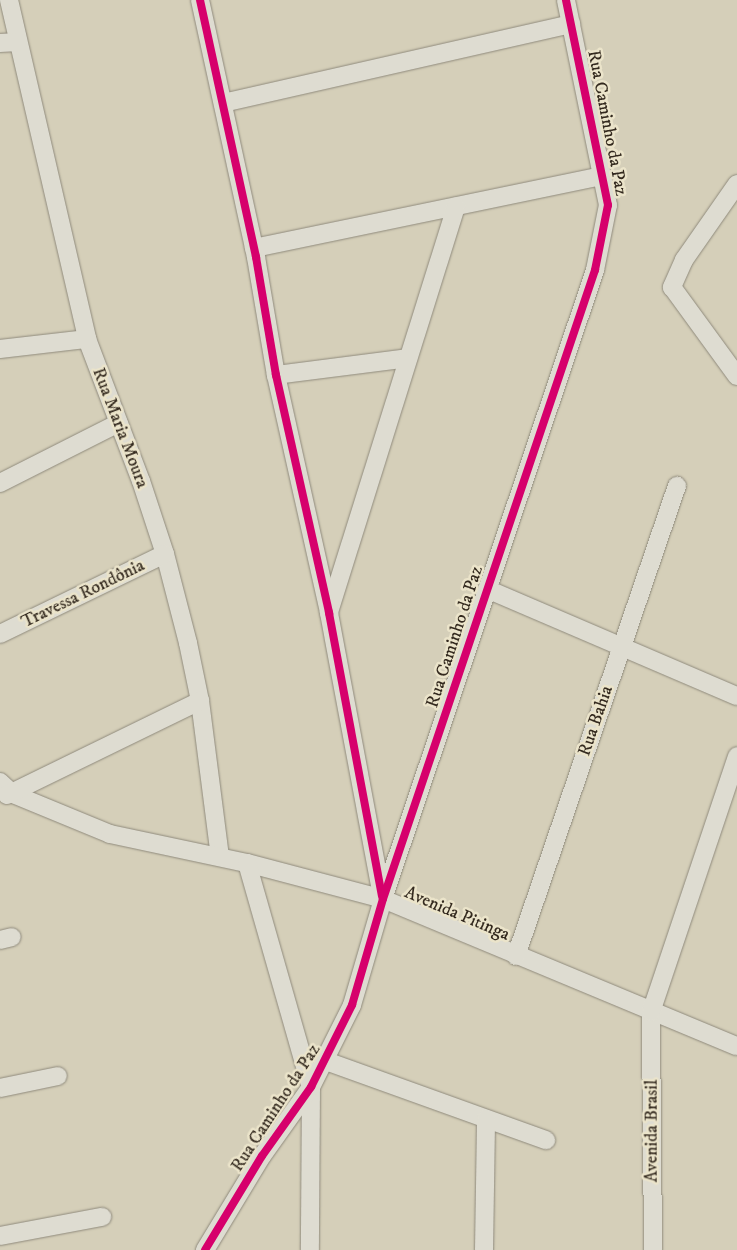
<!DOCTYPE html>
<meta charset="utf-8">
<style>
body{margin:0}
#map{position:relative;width:737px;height:1250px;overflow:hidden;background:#d5cfb9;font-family:"IM FELL DW Pica",serif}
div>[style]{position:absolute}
.roads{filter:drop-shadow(0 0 1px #8f8a7c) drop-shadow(0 0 1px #8f8a7c)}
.street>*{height:18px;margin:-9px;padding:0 9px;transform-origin:9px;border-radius:9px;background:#dedcd1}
.cycleway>*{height:8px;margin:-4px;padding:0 4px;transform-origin:4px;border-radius:4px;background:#d6006c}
span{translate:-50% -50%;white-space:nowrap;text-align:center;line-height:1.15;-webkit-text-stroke:5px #ebe4ca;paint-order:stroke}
.street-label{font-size:18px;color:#33291e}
</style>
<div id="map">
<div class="roads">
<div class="street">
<div style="left:9px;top:0;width:348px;rotate:77deg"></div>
<div style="left:87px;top:339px;width:152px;rotate:69.2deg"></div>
<div style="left:141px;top:481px;width:77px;rotate:71.8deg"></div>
<div style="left:165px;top:554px;width:92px;rotate:75.5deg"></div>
<div style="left:188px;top:643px;width:59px;rotate:78.3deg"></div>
<div style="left:200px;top:701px;width:157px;rotate:82.7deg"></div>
<div style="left:200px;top:0;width:263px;rotate:77.7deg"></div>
<div style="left:256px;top:257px;width:120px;rotate:80.4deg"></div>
<div style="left:276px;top:375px;width:244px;rotate:77.4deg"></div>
<div style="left:329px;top:613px;width:288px;rotate:79.4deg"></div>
<div style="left:0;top:43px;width:18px;rotate:-3deg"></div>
<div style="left:223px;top:103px;width:357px;rotate:-12.8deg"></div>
<div style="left:737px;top:184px;width:93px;rotate:124.9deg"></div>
<div style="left:684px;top:260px;width:30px;rotate:114deg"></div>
<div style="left:672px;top:287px;width:110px;rotate:53.9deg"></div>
<div style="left:254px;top:248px;width:356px;rotate:-11.7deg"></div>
<div style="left:0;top:349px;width:88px;rotate:-6.6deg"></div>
<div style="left:276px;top:375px;width:133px;rotate:-7.3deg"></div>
<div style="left:0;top:483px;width:133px;rotate:-26.8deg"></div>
<div style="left:487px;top:589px;width:272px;rotate:23.2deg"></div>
<div style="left:329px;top:612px;width:425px;rotate:-72.6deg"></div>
<div style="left:0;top:634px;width:183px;rotate:-25.9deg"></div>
<div style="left:0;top:782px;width:18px;rotate:43deg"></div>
<div style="left:13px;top:794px;width:105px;rotate:22.4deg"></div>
<div style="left:110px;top:834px;width:140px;rotate:12deg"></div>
<div style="left:247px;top:863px;width:141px;rotate:14.8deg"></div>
<div style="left:383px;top:899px;width:383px;rotate:22.6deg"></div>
<div style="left:7px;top:795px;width:215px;rotate:-26deg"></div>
<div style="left:247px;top:863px;width:233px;rotate:74.1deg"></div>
<div style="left:311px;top:1087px;width:163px;rotate:90.4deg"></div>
<div style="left:0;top:940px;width:12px;rotate:-14deg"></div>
<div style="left:516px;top:956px;width:497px;rotate:-71.1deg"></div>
<div style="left:326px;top:1061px;width:234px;rotate:19.8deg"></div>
<div style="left:0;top:1088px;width:59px;rotate:-11.7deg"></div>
<div style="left:0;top:1236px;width:104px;rotate:-10.6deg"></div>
<div style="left:205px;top:1250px;width:110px;rotate:-58.8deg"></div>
<div style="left:262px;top:1156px;width:85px;rotate:-54.6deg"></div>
<div style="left:311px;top:1087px;width:92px;rotate:-63.4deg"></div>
<div style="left:352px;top:1005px;width:110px;rotate:-73.7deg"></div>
<div style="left:383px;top:899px;width:664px;rotate:-71.37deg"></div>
<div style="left:595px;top:270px;width:66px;rotate:-78.7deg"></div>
<div style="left:608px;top:205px;width:209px;rotate:-101.6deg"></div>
<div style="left:484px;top:1250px;width:131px;rotate:-89.1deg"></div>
<div style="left:653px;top:1250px;width:238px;rotate:-90.5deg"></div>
<div style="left:651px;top:1012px;width:270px;rotate:-71.4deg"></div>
</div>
</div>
<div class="cycleway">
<div style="left:200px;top:0;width:263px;rotate:77.7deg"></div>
<div style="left:256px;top:257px;width:120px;rotate:80.4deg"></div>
<div style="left:276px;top:375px;width:244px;rotate:77.4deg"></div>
<div style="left:329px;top:613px;width:288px;rotate:79.4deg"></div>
<div style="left:205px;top:1250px;width:110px;rotate:-58.8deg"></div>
<div style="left:262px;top:1156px;width:85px;rotate:-54.6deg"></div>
<div style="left:311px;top:1087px;width:92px;rotate:-63.4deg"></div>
<div style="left:352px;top:1005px;width:110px;rotate:-73.7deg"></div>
<div style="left:383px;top:899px;width:664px;rotate:-71.37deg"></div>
<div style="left:595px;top:270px;width:66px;rotate:-78.7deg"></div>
<div style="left:608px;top:205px;width:209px;rotate:-101.6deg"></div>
</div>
<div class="street-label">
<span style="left:607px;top:123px;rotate:79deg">Rua Caminho da Paz</span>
<span style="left:120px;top:428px;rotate:69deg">Rua Maria Moura</span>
<span style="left:83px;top:594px;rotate:-26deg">Travessa Rondônia</span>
<span style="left:455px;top:637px;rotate:-72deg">Rua Caminho da Paz</span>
<span style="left:596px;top:721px;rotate:-71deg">Rua Bahia</span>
<span style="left:457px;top:914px;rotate:23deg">Avenida Pitinga</span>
<span style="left:276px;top:1108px;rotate:-57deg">Rua Caminho da Paz</span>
<span style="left:652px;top:1131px;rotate:-90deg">Avenida Brasil</span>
</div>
</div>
